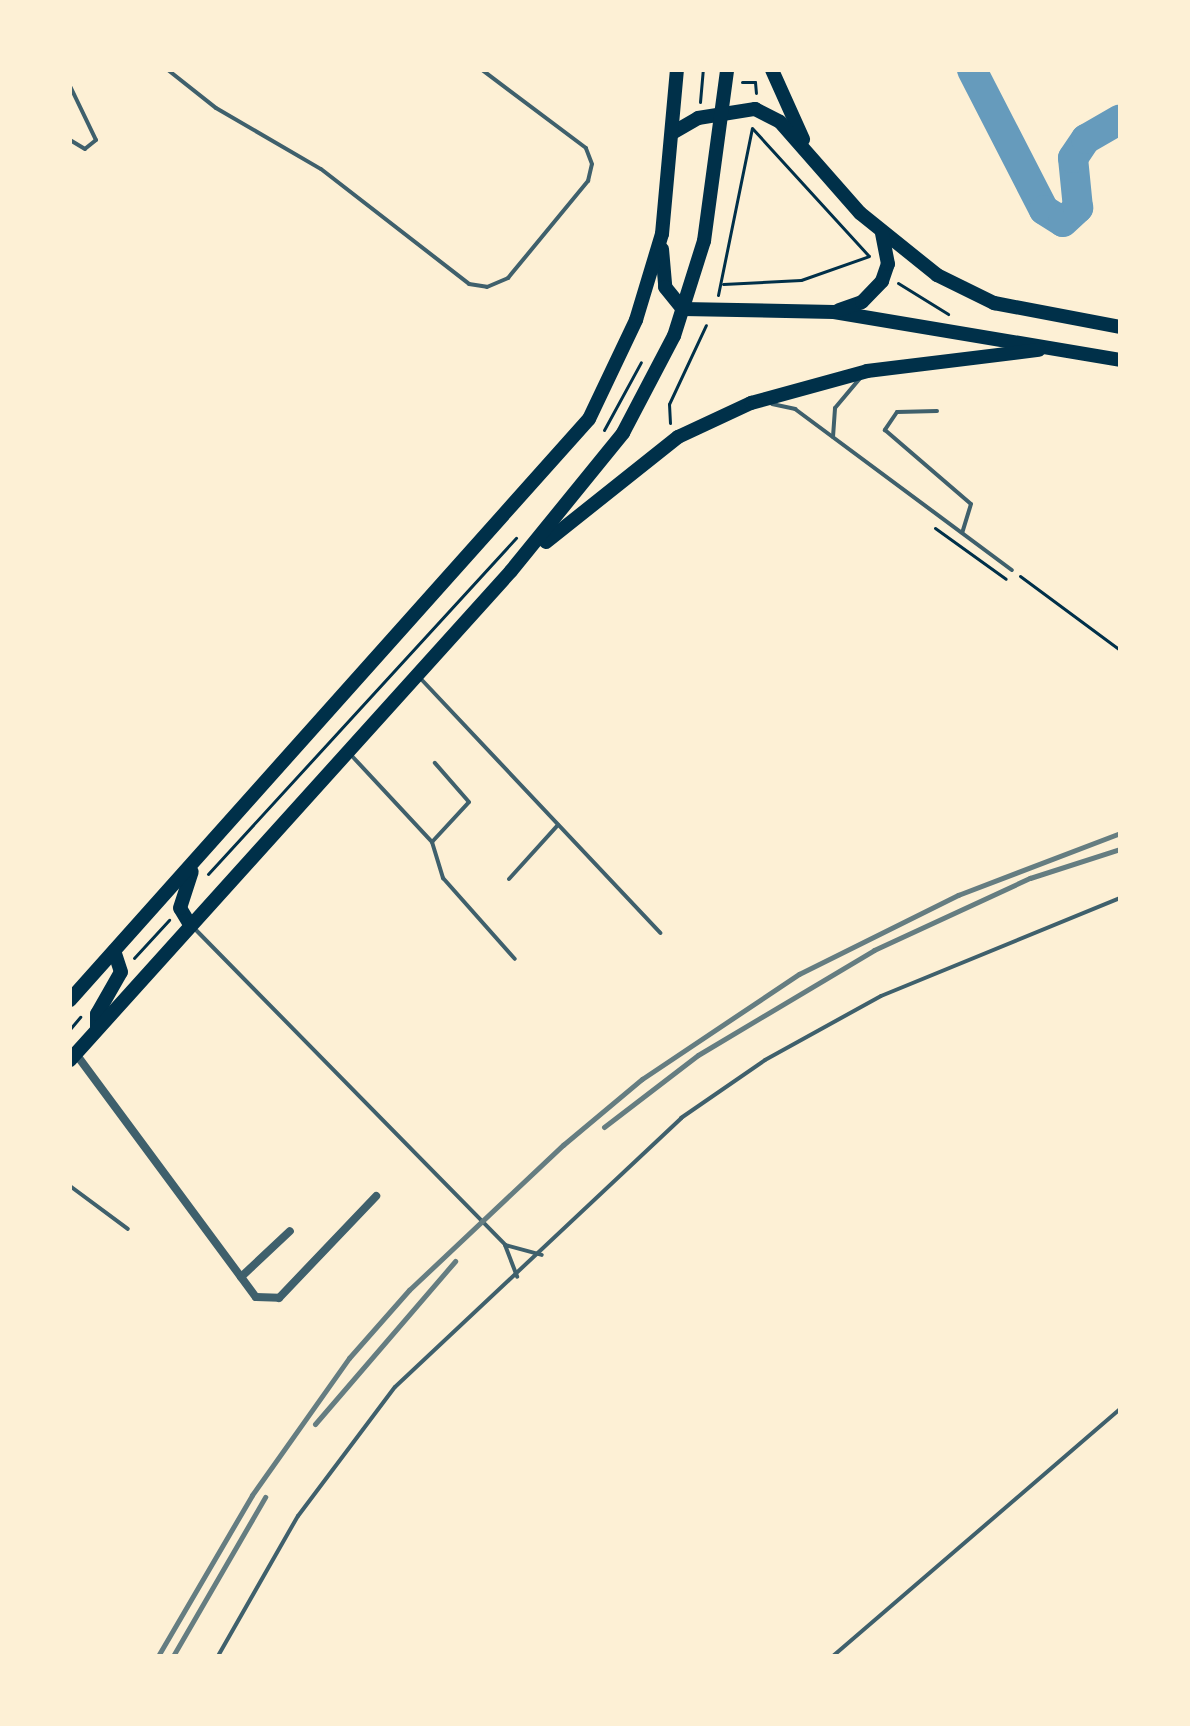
<!DOCTYPE html>
<style>
body{margin:0}
#map{position:relative;width:1190px;height:1726px;overflow:hidden;background:#fdf0d5;font-family:Raleway,sans-serif}
div>[style]{position:absolute}
.river>*{height:30px;margin:-15px;padding:0 15px;transform-origin:15px;border-radius:15px;background:#669bbc}
.path>*{height:3px;margin:-1.5px;padding:0 1.5px;transform-origin:1.5px;border-radius:1.5px;background:#003049}
.service>*{height:4px;margin:-2px;padding:0 2px;transform-origin:2px;border-radius:2px;background:#3f606c}
.minor>*{height:8px;margin:-4px;padding:0 4px;transform-origin:4px;border-radius:4px;background:#3f606c}
.primary>*{height:14px;margin:-7px;padding:0 7px;transform-origin:7px;border-radius:7px;background:#003049}
.rail>*{height:5px;margin:-2.5px;padding:0 2.5px;transform-origin:2.5px;border-radius:2.5px;background:#657d81}
span{translate:-50% -50%;white-space:nowrap;text-align:center;line-height:1.15;-webkit-text-stroke:6px #fdf0d5;paint-order:stroke}
.frame{position:absolute;inset:0;border:72px solid #fdf0d5;pointer-events:none}
</style>
<div id="map">
<div class="river">
<div style="left:972px;top:70px;width:157px;rotate:62.8deg"></div>
<div style="left:1044px;top:210px;width:22px;rotate:32deg"></div>
<div style="left:1063px;top:222px;width:21px;rotate:-43deg"></div>
<div style="left:1078px;top:208px;width:50px;rotate:-95.7deg"></div>
<div style="left:1073px;top:158px;width:23px;rotate:-56deg"></div>
<div style="left:1086px;top:139px;width:39px;rotate:-30deg"></div>
</div>
<div class="path">
<div style="left:742px;top:82px;width:13px"></div>
<div style="left:755px;top:82px;width:11px;rotate:85deg"></div>
<div style="left:700px;top:102px;width:32px;rotate:-85deg"></div>
<div style="left:898px;top:283px;width:59px;rotate:31.8deg"></div>
<div style="left:723px;top:284px;width:78px;rotate:-2.9deg"></div>
<div style="left:801px;top:280px;width:72px;rotate:-19.4deg"></div>
<div style="left:718px;top:295px;width:170px;rotate:-78.5deg"></div>
<div style="left:752px;top:128px;width:173px;rotate:47.6deg"></div>
<div style="left:670px;top:423px;width:19px;rotate:-93deg"></div>
<div style="left:669px;top:404px;width:87px;rotate:-64.9deg"></div>
<div style="left:604px;top:430px;width:77px;rotate:-61.4deg"></div>
<div style="left:935px;top:528px;width:87px;rotate:35.7deg"></div>
<div style="left:1020px;top:576px;width:124px;rotate:36.5deg"></div>
<div style="left:208px;top:874px;width:456px;rotate:-47.5deg"></div>
<div style="left:134px;top:958px;width:52px;rotate:-47.4deg"></div>
<div style="left:70px;top:1029px;width:16px;rotate:-50deg"></div>
</div>
<div class="service">
<div style="left:168px;top:70px;width:61px;rotate:38.4deg"></div>
<div style="left:216px;top:108px;width:121px;rotate:30.2deg"></div>
<div style="left:321px;top:169px;width:187px;rotate:37.8deg"></div>
<div style="left:469px;top:284px;width:18px;rotate:9deg"></div>
<div style="left:487px;top:287px;width:23px;rotate:-23deg"></div>
<div style="left:508px;top:278px;width:126px;rotate:-50.5deg"></div>
<div style="left:588px;top:181px;width:17px;rotate:-77deg"></div>
<div style="left:592px;top:164px;width:17px;rotate:-111deg"></div>
<div style="left:586px;top:148px;width:130px;rotate:-143.1deg"></div>
<div style="left:70px;top:86px;width:60px;rotate:64.3deg"></div>
<div style="left:96px;top:140px;width:14px;rotate:141deg"></div>
<div style="left:85px;top:149px;width:17px;rotate:-149deg"></div>
<div style="left:772px;top:404px;width:24px;rotate:12deg"></div>
<div style="left:795px;top:409px;width:270px;rotate:36.6deg"></div>
<div style="left:937px;top:411px;width:40px;rotate:178.6deg"></div>
<div style="left:897px;top:412px;width:22px;rotate:124deg"></div>
<div style="left:885px;top:430px;width:113px;rotate:40.7deg"></div>
<div style="left:971px;top:504px;width:30px;rotate:107deg"></div>
<div style="left:833px;top:437px;width:29px;rotate:-86deg"></div>
<div style="left:835px;top:408px;width:40px;rotate:-50deg"></div>
<div style="left:421px;top:679px;width:349px;rotate:46.7deg"></div>
<div style="left:351px;top:755px;width:119px;rotate:47deg"></div>
<div style="left:432px;top:842px;width:38px;rotate:73deg"></div>
<div style="left:443px;top:878px;width:108px;rotate:48.4deg"></div>
<div style="left:432px;top:842px;width:54px;rotate:-47.2deg"></div>
<div style="left:469px;top:802px;width:52px;rotate:-131.1deg"></div>
<div style="left:509px;top:879px;width:73px;rotate:-47.8deg"></div>
<div style="left:194px;top:928px;width:444px;rotate:45.5deg"></div>
<div style="left:505px;top:1245px;width:34px;rotate:69deg"></div>
<div style="left:70px;top:1186px;width:72px;rotate:36.6deg"></div>
<div style="left:505px;top:1245px;width:38px;rotate:15deg"></div>
<div style="left:218px;top:1656px;width:161px;rotate:-60.3deg"></div>
<div style="left:298px;top:1516px;width:161px;rotate:-53.1deg"></div>
<div style="left:395px;top:1387px;width:393px;rotate:-43.2deg"></div>
<div style="left:681px;top:1118px;width:102px;rotate:-34.6deg"></div>
<div style="left:765px;top:1060px;width:132px;rotate:-28.9deg"></div>
<div style="left:881px;top:996px;width:258px;rotate:-22.3deg"></div>
<div style="left:833px;top:1656px;width:379px;rotate:-40.7deg"></div>
</div>
<div class="minor">
<div style="left:76px;top:1054px;width:302px;rotate:53.5deg"></div>
<div style="left:256px;top:1297px;width:23px;rotate:2deg"></div>
<div style="left:279px;top:1298px;width:141px;rotate:-46.4deg"></div>
<div style="left:241px;top:1277px;width:67px;rotate:-43.2deg"></div>
</div>
<div class="primary">
<div style="left:772px;top:70px;width:76px;rotate:65.8deg"></div>
<div style="left:674px;top:132px;width:28px;rotate:-30deg"></div>
<div style="left:698px;top:118px;width:58px;rotate:-9deg"></div>
<div style="left:755px;top:109px;width:28px;rotate:27deg"></div>
<div style="left:780px;top:122px;width:121px;rotate:48.7deg"></div>
<div style="left:860px;top:213px;width:99px;rotate:38.8deg"></div>
<div style="left:937px;top:275px;width:64px;rotate:26.2deg"></div>
<div style="left:994px;top:303px;width:128px;rotate:10.8deg"></div>
<div style="left:662px;top:249px;width:38px;rotate:85deg"></div>
<div style="left:665px;top:287px;width:28px;rotate:51deg"></div>
<div style="left:683px;top:309px;width:151px;rotate:1.1deg"></div>
<div style="left:834px;top:312px;width:290px;rotate:9.5deg"></div>
<div style="left:839px;top:310px;width:24px;rotate:-19deg"></div>
<div style="left:862px;top:302px;width:29px;rotate:-46deg"></div>
<div style="left:882px;top:281px;width:18px;rotate:-71deg"></div>
<div style="left:888px;top:264px;width:31px;rotate:-101deg"></div>
<div style="left:546px;top:542px;width:169px;rotate:-38.5deg"></div>
<div style="left:678px;top:437px;width:81px;rotate:-25deg"></div>
<div style="left:751px;top:403px;width:120px;rotate:-15.4deg"></div>
<div style="left:867px;top:371px;width:173px;rotate:-7deg"></div>
<div style="left:189px;top:923px;width:17px;rotate:-121deg"></div>
<div style="left:180px;top:908px;width:38px;rotate:-72deg"></div>
<div style="left:70px;top:1000px;width:779px;rotate:-48.23deg"></div>
<div style="left:589px;top:419px;width:110px;rotate:-64.6deg"></div>
<div style="left:636px;top:320px;width:90px;rotate:-73.2deg"></div>
<div style="left:662px;top:234px;width:165px;rotate:-84.8deg"></div>
<div style="left:97px;top:1029px;width:15px;rotate:-90deg"></div>
<div style="left:97px;top:1014px;width:48px;rotate:-60.3deg"></div>
<div style="left:121px;top:972px;width:22px;rotate:-108deg"></div>
<div style="left:70px;top:1060px;width:658px;rotate:-47.95deg"></div>
<div style="left:511px;top:571px;width:178px;rotate:-50.9deg"></div>
<div style="left:623px;top:433px;width:110px;rotate:-62.3deg"></div>
<div style="left:674px;top:336px;width:100px;rotate:-72.5deg"></div>
<div style="left:704px;top:241px;width:173px;rotate:-82.3deg"></div>
</div>
<div class="rail">
<div style="left:604px;top:1127px;width:118px;rotate:-37.5deg"></div>
<div style="left:698px;top:1055px;width:205px;rotate:-30.8deg"></div>
<div style="left:874px;top:950px;width:172px;rotate:-24.8deg"></div>
<div style="left:1030px;top:878px;width:95px;rotate:-17.9deg"></div>
<div style="left:315px;top:1424px;width:215px;rotate:-49.3deg"></div>
<div style="left:158px;top:1656px;width:186px;rotate:-59.7deg"></div>
<div style="left:252px;top:1495px;width:168px;rotate:-54.7deg"></div>
<div style="left:349px;top:1358px;width:91px;rotate:-48.6deg"></div>
<div style="left:409px;top:1290px;width:212px;rotate:-43.3deg"></div>
<div style="left:563px;top:1145px;width:103px;rotate:-39.9deg"></div>
<div style="left:642px;top:1079px;width:189px;rotate:-33.8deg"></div>
<div style="left:799px;top:974px;width:178px;rotate:-26.4deg"></div>
<div style="left:958px;top:895px;width:173px;rotate:-20.9deg"></div>
<div style="left:173px;top:1656px;width:184px;rotate:-59.9deg"></div>
</div>
<div class="frame"></div>
</div>
